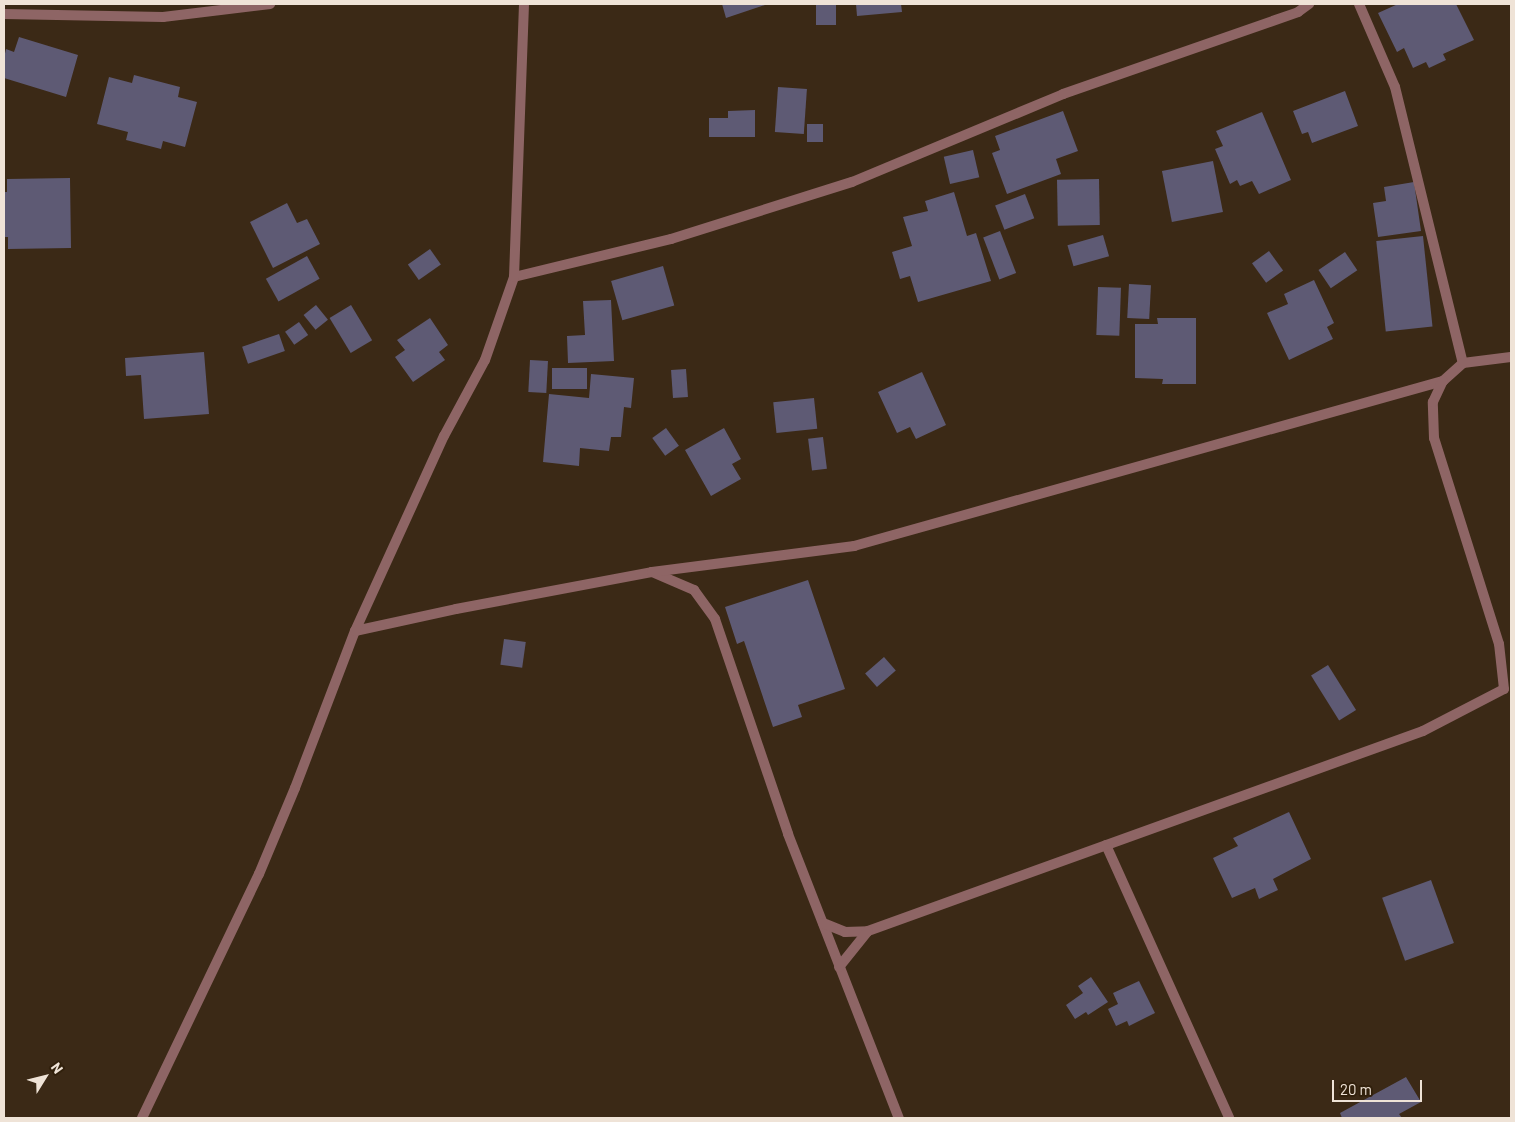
<!DOCTYPE html>
<style>
body{margin:0}
#map{position:relative;width:1515px;height:1122px;overflow:hidden;background:#3b2916;font-family:Barlow,sans-serif}
div>[style]{position:absolute}
.building>*{inset:0;background:#5e5a74;transform-origin:0 0}
.street>*{height:10px;margin:-5px;padding:0 5px;transform-origin:5px;border-radius:5px;background:#8e6565}
span{translate:-50% -50%;white-space:nowrap;text-align:center;line-height:1.15;-webkit-text-stroke:4.5px #31200c;paint-order:stroke}
.frame{position:absolute;inset:0;border:5px solid #efe3d7;pointer-events:none}
.north{position:absolute;left:20px;top:1052px;width:50px;height:50px;-webkit-text-stroke:4px #31200c;paint-order:stroke;rotate:54deg;font-size:14px;font-weight:700;line-height:20px;text-align:center;color:#efe3d7}
.north::after{content:'';display:block;margin:auto;width:18px;height:22px;background:#efe3d7;clip-path:polygon(50% 0,100% 100%,50% 72%,0 100%)}
.scale{position:absolute;left:1332px;top:1080px;width:90px;height:22px;box-sizing:border-box;border:2px solid #efe3d7;border-top:0;padding-left:6px;font-size:15px;line-height:18px;white-space:nowrap;color:#efe3d7;-webkit-text-stroke:4px #31200c;paint-order:stroke}
</style>
<div id="map">
<div class="building">
<div style="clip-path:polygon(722px 4px,768px 4px,726px 18px)"></div>
<div style="left:816px;top:4px;width:20px;height:21px"></div>
<div style="clip-path:polygon(856px 4px,901px 4px,902px 12px,857px 16px)"></div>
<div style="clip-path:polygon(1398px 4px,1456px 4px,1474px 40px,1443px 54px,1446px 60px,1429px 68px,1426px 62px,1413px 68px,1404px 48px,1397px 52px,1378px 13px)"></div>
<div style="clip-path:polygon(19px 37px,78px 55px,66px 97px,4px 78px,4px 58px,6px 49px,14px 52px)"></div>
<div style="clip-path:polygon(134px 75px,180px 87px,178px 97px,197px 102px,185px 147px,163px 141px,161px 149px,126px 140px,128px 132px,97px 124px,109px 77px,132px 83px)"></div>
<div style="left:778px;top:87px;width:29px;height:45px;rotate:4deg"></div>
<div style="clip-path:polygon(1345px 91px,1358px 126px,1312px 143px,1308px 132px,1302px 134px,1293px 111px)"></div>
<div style="clip-path:polygon(755px 110px,755px 137px,709px 137px,709px 118px,728px 118px,728px 111px)"></div>
<div style="clip-path:polygon(1063px 111px,1078px 151px,1056px 159px,1061px 174px,1007px 194px,992px 153px,1000px 150px,995px 136px)"></div>
<div style="clip-path:polygon(1262px 112px,1291px 180px,1259px 194px,1252px 181px,1240px 186px,1237px 180px,1230px 184px,1215px 149px,1223px 146px,1216px 131px)"></div>
<div style="left:807px;top:124px;width:16px;height:18px"></div>
<div style="left:973px;top:150px;width:28px;height:30px;rotate:77deg"></div>
<div style="left:1213px;top:161px;width:52px;height:52px;rotate:79deg"></div>
<div style="clip-path:polygon(70px 178px,71px 248px,8px 249px,8px 237px,4px 237px,4px 192px,7px 192px,7px 179px)"></div>
<div style="left:1099px;top:179px;width:46px;height:42px;rotate:89deg"></div>
<div style="clip-path:polygon(1414px 182px,1421px 231px,1378px 237px,1373px 203px,1386px 201px,1384px 187px)"></div>
<div style="clip-path:polygon(954px 192px,967px 236px,976px 233px,991px 281px,918px 302px,910px 276px,900px 279px,892px 252px,912px 246px,903px 217px,928px 211px,925px 201px)"></div>
<div style="left:1025px;top:194px;width:26px;height:32px;rotate:69deg"></div>
<div style="clip-path:polygon(287px 203px,297px 223px,307px 219px,320px 244px,273px 268px,250px 222px)"></div>
<div style="left:1000px;top:231px;width:45px;height:18px;rotate:69deg"></div>
<div style="left:1103px;top:235px;width:22px;height:37px;rotate:74deg"></div>
<div style="left:1423px;top:236px;width:91px;height:47px;rotate:84deg"></div>
<div style="left:430px;top:249px;width:19px;height:27px;rotate:55deg"></div>
<div style="left:1269px;top:251px;width:24px;height:21px;rotate:54deg"></div>
<div style="left:1345px;top:252px;width:22px;height:32px;rotate:56deg"></div>
<div style="left:307px;top:256px;width:26px;height:47px;rotate:61deg"></div>
<div style="left:663px;top:266px;width:41px;height:54px;rotate:74deg"></div>
<div style="clip-path:polygon(1314px 280px,1334px 323px,1327px 327px,1333px 339px,1289px 360px,1267px 313px,1288px 304px,1284px 294px)"></div>
<div style="left:1129px;top:284px;width:22px;height:34px;rotate:3deg"></div>
<div style="left:1098px;top:287px;width:23px;height:48px;rotate:2deg"></div>
<div style="clip-path:polygon(611px 300px,614px 361px,568px 363px,567px 336px,585px 335px,583px 301px)"></div>
<div style="left:316px;top:305px;width:19px;height:16px;rotate:51deg"></div>
<div style="left:351px;top:305px;width:41px;height:25px;rotate:59deg"></div>
<div style="clip-path:polygon(430px 318px,448px 345px,439px 352px,445px 360px,413px 382px,395px 357px,405px 350px,397px 340px)"></div>
<div style="clip-path:polygon(1157px 318px,1196px 318px,1196px 384px,1162px 384px,1163px 379px,1135px 378px,1135px 324px,1158px 324px)"></div>
<div style="left:299px;top:322px;width:16px;height:17px;rotate:55deg"></div>
<div style="left:279px;top:334px;width:18px;height:39px;rotate:71deg"></div>
<div style="clip-path:polygon(204px 352px,209px 414px,144px 419px,141px 375px,126px 376px,125px 358px)"></div>
<div style="left:530px;top:360px;width:18px;height:32px;rotate:3deg"></div>
<div style="left:552px;top:368px;width:35px;height:21px"></div>
<div style="left:686px;top:369px;width:28px;height:15px;rotate:86deg"></div>
<div style="clip-path:polygon(922px 372px,946px 425px,916px 439px,910px 427px,897px 433px,878px 392px)"></div>
<div style="clip-path:polygon(591px 374px,634px 378px,631px 408px,624px 407px,621px 437px,611px 437px,609px 451px,580px 448px,579px 466px,543px 462px,549px 394px,589px 398px)"></div>
<div style="left:814px;top:398px;width:31px;height:41px;rotate:84deg"></div>
<div style="left:666px;top:428px;width:22px;height:17px;rotate:54deg"></div>
<div style="clip-path:polygon(724px 428px,741px 459px,732px 464px,741px 479px,711px 496px,685px 450px)"></div>
<div style="left:823px;top:437px;width:32px;height:15px;rotate:83deg"></div>
<div style="clip-path:polygon(808px 580px,845px 689px,798px 705px,802px 717px,773px 727px,744px 641px,737px 644px,725px 607px)"></div>
<div style="left:504px;top:639px;width:22px;height:26px;rotate:8deg"></div>
<div style="left:884px;top:657px;width:18px;height:25px;rotate:49deg"></div>
<div style="left:1328px;top:665px;width:53px;height:20px;rotate:58deg"></div>
<div style="clip-path:polygon(1289px 812px,1311px 859px,1273px 879px,1278px 890px,1259px 899px,1255px 888px,1232px 898px,1213px 858px,1238px 846px,1233px 838px)"></div>
<div style="left:1431px;top:880px;width:67px;height:52px;rotate:70deg"></div>
<div style="clip-path:polygon(1091px 977px,1108px 1002px,1088px 1015px,1086px 1012px,1075px 1019px,1066px 1005px,1083px 993px,1078px 986px)"></div>
<div style="clip-path:polygon(1139px 981px,1155px 1013px,1129px 1026px,1127px 1021px,1116px 1026px,1108px 1009px,1118px 1004px,1113px 993px)"></div>
<div style="clip-path:polygon(1406px 1077px,1421px 1102px,1399px 1114px,1402px 1118px,1342px 1118px,1340px 1113px)"></div>
</div>
<div class="street">
<div style="left:1359px;top:4px;width:90px;rotate:66.6deg"></div>
<div style="left:1395px;top:87px;width:284px;rotate:76.2deg"></div>
<div style="left:4px;top:14px;width:159px;rotate:1.1deg"></div>
<div style="left:163px;top:17px;width:108px;rotate:-6.9deg"></div>
<div style="left:514px;top:277px;width:162px;rotate:-13.6deg"></div>
<div style="left:671px;top:239px;width:190px;rotate:-17.5deg"></div>
<div style="left:852px;top:182px;width:229px;rotate:-22.6deg"></div>
<div style="left:1063px;top:94px;width:249px;rotate:-19.2deg"></div>
<div style="left:1298px;top:12px;width:14px;rotate:-36deg"></div>
<div style="left:652px;top:572px;width:46px;rotate:23.2deg"></div>
<div style="left:694px;top:590px;width:36px;rotate:54deg"></div>
<div style="left:715px;top:619px;width:227px;rotate:71.2deg"></div>
<div style="left:788px;top:834px;width:305px;rotate:68.7deg"></div>
<div style="left:355px;top:631px;width:103px;rotate:-12.3deg"></div>
<div style="left:456px;top:609px;width:199px;rotate:-10.7deg"></div>
<div style="left:652px;top:572px;width:204px;rotate:-7.3deg"></div>
<div style="left:854px;top:546px;width:612px;rotate:-15.65deg"></div>
<div style="left:1443px;top:381px;width:27px;rotate:-42deg"></div>
<div style="left:1463px;top:363px;width:48px;rotate:-7.1deg"></div>
<div style="left:1106px;top:845px;width:299px;rotate:65.7deg"></div>
<div style="left:823px;top:923px;width:24px;rotate:22deg"></div>
<div style="left:845px;top:932px;width:23px;rotate:-2deg"></div>
<div style="left:868px;top:931px;width:590px;rotate:-19.82deg"></div>
<div style="left:1423px;top:731px;width:91px;rotate:-27.4deg"></div>
<div style="left:1504px;top:689px;width:45px;rotate:-96.3deg"></div>
<div style="left:1499px;top:644px;width:216px;rotate:-107.5deg"></div>
<div style="left:1434px;top:438px;width:36px;rotate:-92deg"></div>
<div style="left:1433px;top:402px;width:23px;rotate:-65deg"></div>
<div style="left:839px;top:967px;width:46px;rotate:-51.1deg"></div>
<div style="left:142px;top:1118px;width:271px;rotate:-64.4deg"></div>
<div style="left:259px;top:874px;width:93px;rotate:-67.3deg"></div>
<div style="left:295px;top:788px;width:168px;rotate:-69.1deg"></div>
<div style="left:355px;top:631px;width:214px;rotate:-65.5deg"></div>
<div style="left:444px;top:436px;width:86px;rotate:-61.7deg"></div>
<div style="left:485px;top:360px;width:88px;rotate:-70.7deg"></div>
<div style="left:514px;top:277px;width:273px;rotate:-87.9deg"></div>
</div>
<div class="frame"></div>
<div class="north">N</div>
<div class="scale">20 m</div>
</div>
